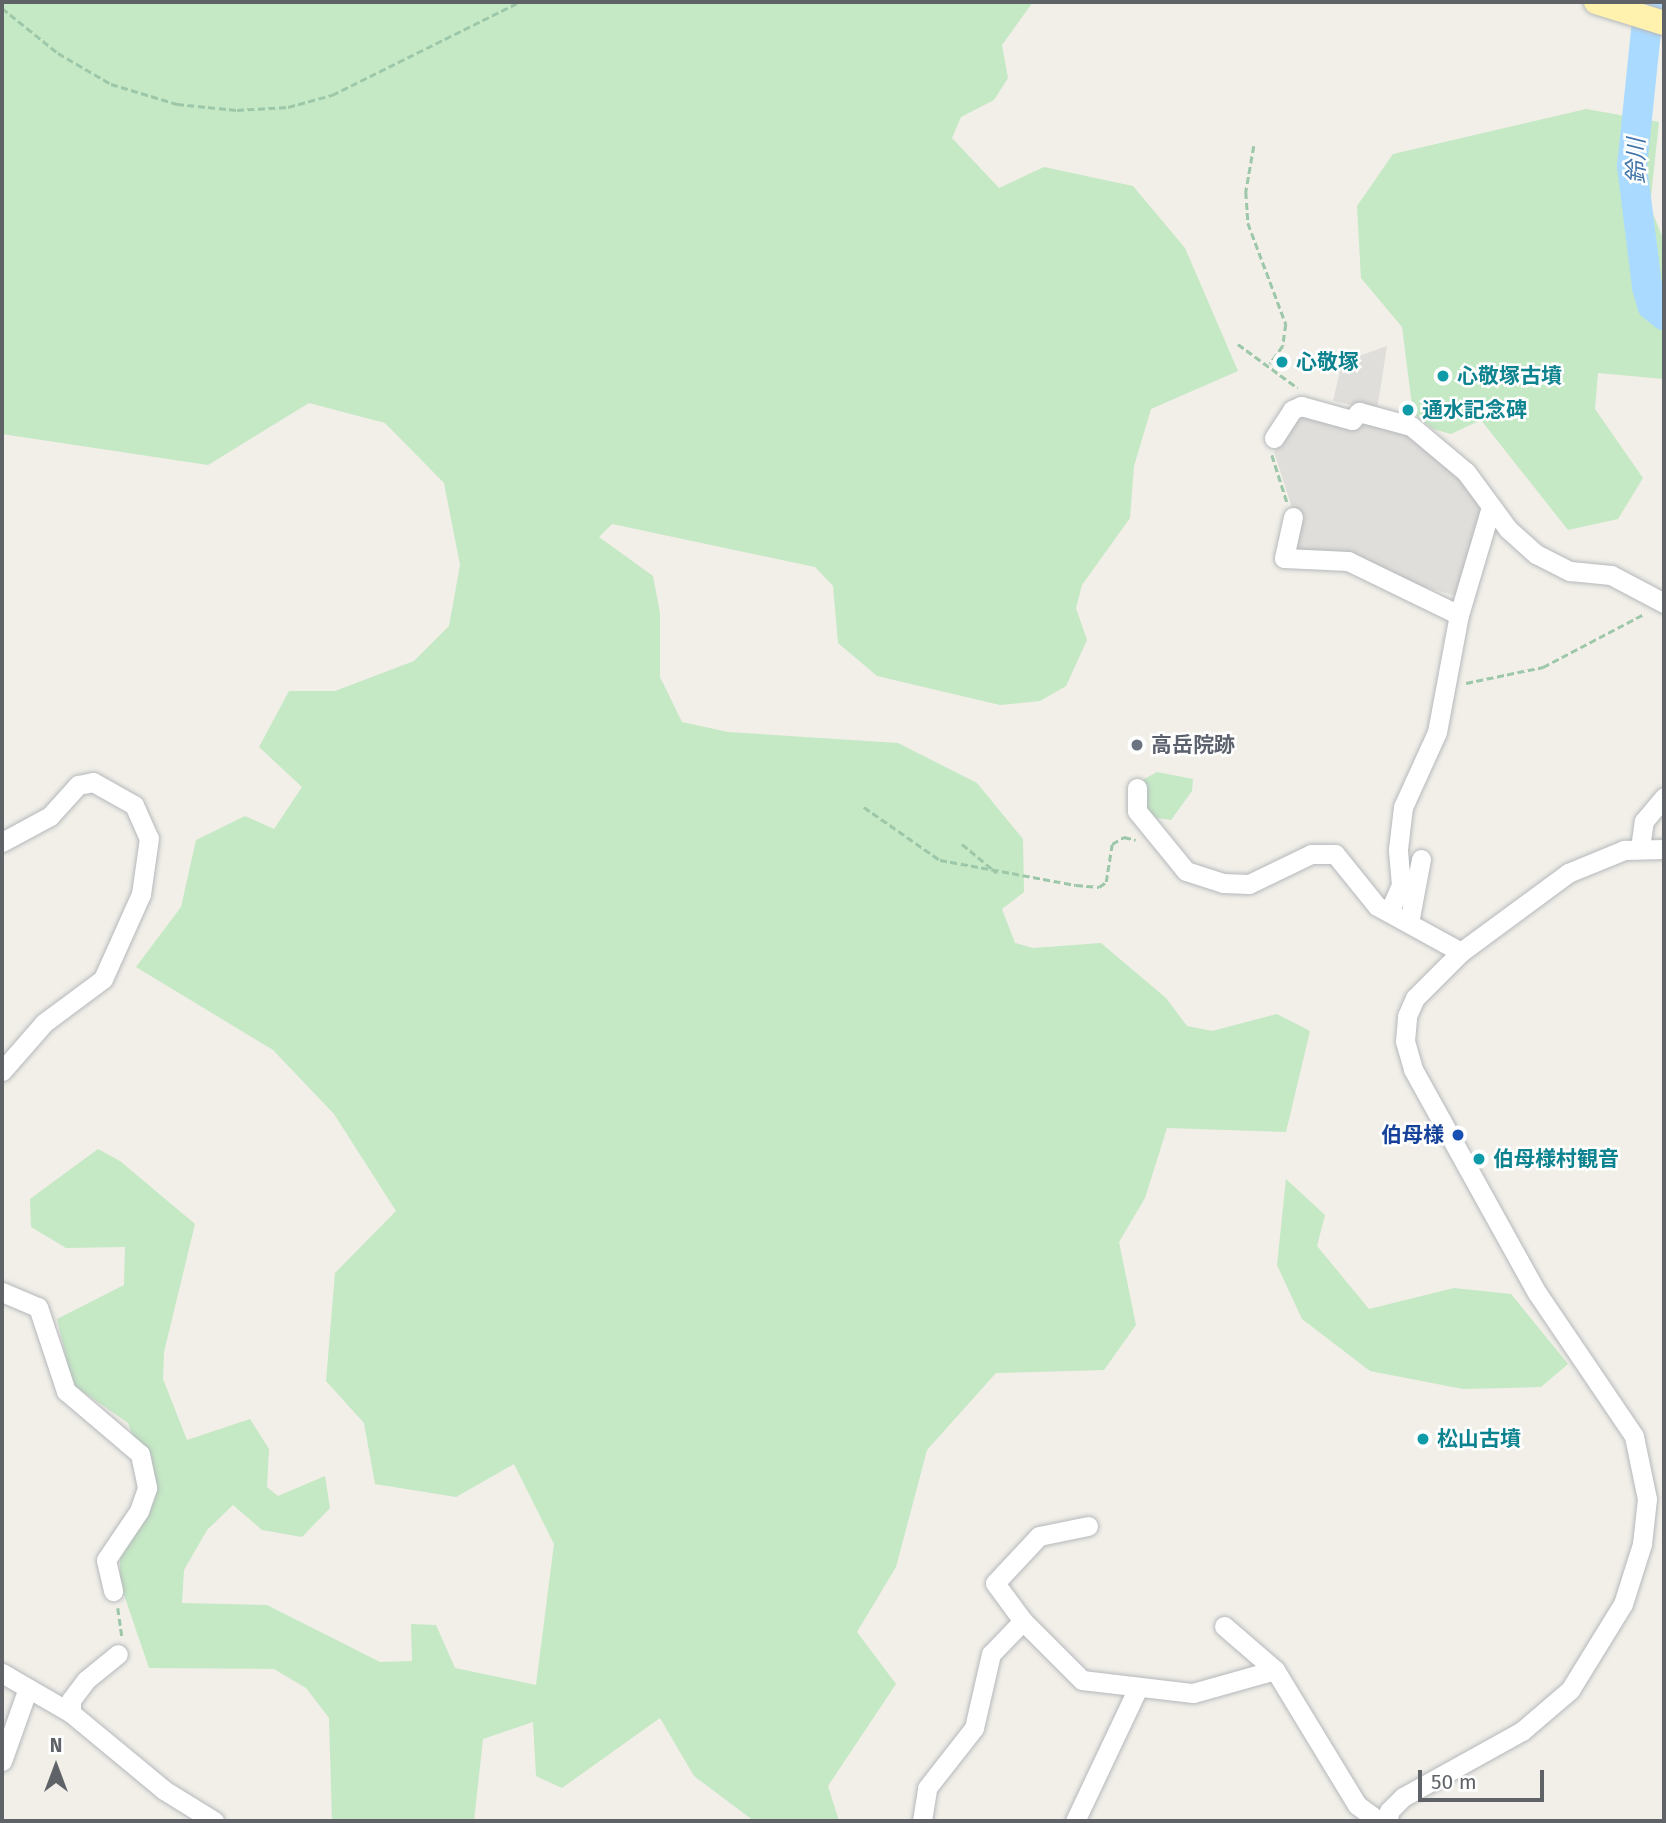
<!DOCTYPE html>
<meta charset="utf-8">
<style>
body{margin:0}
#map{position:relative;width:1666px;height:1823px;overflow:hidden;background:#f1efe8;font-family:"Fira Sans","Noto Sans JP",sans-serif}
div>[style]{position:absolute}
.industrial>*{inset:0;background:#e0deda}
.green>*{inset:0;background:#c5e8c5}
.river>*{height:30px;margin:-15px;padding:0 15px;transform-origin:15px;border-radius:15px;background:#aadaff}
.path>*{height:2.5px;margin-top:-1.25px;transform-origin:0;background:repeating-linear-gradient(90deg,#9cc7a9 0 7px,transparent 0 10.5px)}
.roads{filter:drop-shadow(0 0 2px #b5b8bc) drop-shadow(0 0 2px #b5b8bc)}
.minor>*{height:19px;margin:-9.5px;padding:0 9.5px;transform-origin:9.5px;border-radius:9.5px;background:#fff}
.major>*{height:24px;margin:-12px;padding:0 12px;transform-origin:12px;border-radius:12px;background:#fff2af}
.dots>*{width:19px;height:19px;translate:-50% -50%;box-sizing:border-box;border:4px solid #fff;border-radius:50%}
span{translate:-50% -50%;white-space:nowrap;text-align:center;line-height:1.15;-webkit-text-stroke:5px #fff;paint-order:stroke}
.culture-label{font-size:21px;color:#0d838f;font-weight:700}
.left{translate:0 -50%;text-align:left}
.worship-label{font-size:21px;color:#5b616d;font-weight:700}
.transit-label{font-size:21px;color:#164399;font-weight:700}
.right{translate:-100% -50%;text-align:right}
.water-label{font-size:23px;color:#4174aa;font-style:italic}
.frame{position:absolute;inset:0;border:4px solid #5f6368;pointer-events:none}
.north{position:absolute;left:21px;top:1732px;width:70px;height:70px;-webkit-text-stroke:5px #fff;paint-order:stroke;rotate:0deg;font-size:19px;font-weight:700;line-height:28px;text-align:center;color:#5f6368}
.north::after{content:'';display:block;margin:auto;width:24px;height:32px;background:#5f6368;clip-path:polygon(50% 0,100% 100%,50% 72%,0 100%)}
.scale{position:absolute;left:1418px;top:1770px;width:126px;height:32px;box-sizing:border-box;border:4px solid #5f6368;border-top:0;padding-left:9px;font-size:21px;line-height:24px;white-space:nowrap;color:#5f6368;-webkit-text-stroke:5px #fff;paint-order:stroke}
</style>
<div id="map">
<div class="industrial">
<div style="clip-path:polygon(1387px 346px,1377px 410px,1333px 401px,1342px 362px)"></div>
<div style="clip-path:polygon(1297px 412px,1368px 419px,1405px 429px,1443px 457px,1486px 507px,1457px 596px,1291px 551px,1298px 526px,1274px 452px)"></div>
</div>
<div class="green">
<div style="clip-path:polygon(2px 2px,1033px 2px,1002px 45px,1008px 78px,994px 100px,961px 117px,952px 138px,999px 188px,1044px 167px,1133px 186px,1185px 248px,1238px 371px,1151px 409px,1134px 466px,1130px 518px,1082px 585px,1076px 608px,1087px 640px,1066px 686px,1040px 701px,1000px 705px,877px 676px,838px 643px,833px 586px,815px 567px,612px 524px,599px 537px,653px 576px,660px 613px,660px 677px,682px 722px,728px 732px,898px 743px,977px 783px,1023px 839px,1024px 892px,1002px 909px,1015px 943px,1033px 948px,1101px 943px,1166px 998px,1187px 1026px,1212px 1031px,1277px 1014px,1310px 1031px,1286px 1132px,1167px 1128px,1145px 1198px,1119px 1242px,1136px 1325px,1104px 1370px,996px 1373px,927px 1450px,896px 1567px,857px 1632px,896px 1684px,828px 1786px,839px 1821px,754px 1821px,694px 1776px,660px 1718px,562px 1788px,536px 1776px,533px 1722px,483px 1739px,474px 1821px,332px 1821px,329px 1718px,306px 1688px,274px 1669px,149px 1668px,120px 1583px,120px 1551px,156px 1497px,128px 1423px,72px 1384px,57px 1319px,124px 1285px,125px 1247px,66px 1248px,31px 1227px,30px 1199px,98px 1149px,120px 1161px,195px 1224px,164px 1352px,163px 1379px,187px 1440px,250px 1419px,269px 1449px,267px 1487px,278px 1496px,325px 1476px,330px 1508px,302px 1537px,262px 1530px,233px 1505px,207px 1530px,184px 1570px,182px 1603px,267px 1605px,380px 1662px,412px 1661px,411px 1624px,436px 1625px,455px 1668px,536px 1685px,554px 1544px,514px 1464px,456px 1497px,375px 1484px,364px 1423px,326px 1381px,335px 1273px,396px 1211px,334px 1114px,273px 1050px,136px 967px,181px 907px,196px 840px,245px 816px,274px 829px,302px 787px,259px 747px,289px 691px,335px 691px,414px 661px,449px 626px,460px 565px,444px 483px,385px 423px,309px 403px,208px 465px,2px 434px)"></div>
<div style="clip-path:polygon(1586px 109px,1659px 122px,1650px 206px,1664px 241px,1664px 379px,1598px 373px,1595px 409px,1643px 478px,1618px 519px,1568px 530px,1481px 420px,1451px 434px,1433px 429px,1413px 413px,1402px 327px,1361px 278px,1357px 206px,1393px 154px)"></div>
<div style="clip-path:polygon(1157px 772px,1193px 779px,1192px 791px,1171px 820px,1156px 818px,1140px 802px,1141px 781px)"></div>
<div style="clip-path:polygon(1286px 1179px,1325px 1215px,1317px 1246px,1369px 1309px,1454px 1288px,1511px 1294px,1568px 1364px,1541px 1387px,1463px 1389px,1370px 1371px,1302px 1319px,1277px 1265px)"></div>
</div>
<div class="river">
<div style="left:1649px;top:2px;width:165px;rotate:95.9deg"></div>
<div style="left:1632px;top:166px;width:122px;rotate:82.9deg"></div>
<div style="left:1647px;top:287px;width:19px;rotate:74deg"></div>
<div style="left:1652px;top:305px;width:16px;rotate:40deg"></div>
</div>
<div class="path">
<div style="left:2px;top:8px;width:72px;rotate:38.8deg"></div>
<div style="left:58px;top:53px;width:61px;rotate:30.3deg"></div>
<div style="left:111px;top:84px;width:69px;rotate:16.9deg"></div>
<div style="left:177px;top:104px;width:60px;rotate:5.7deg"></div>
<div style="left:237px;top:110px;width:51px;rotate:-3.4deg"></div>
<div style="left:288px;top:107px;width:46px;rotate:-15.3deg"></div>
<div style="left:332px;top:95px;width:209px;rotate:-26.4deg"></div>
<div style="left:1254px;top:146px;width:47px;rotate:99.9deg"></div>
<div style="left:1246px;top:192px;width:31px;rotate:86deg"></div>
<div style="left:1248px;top:223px;width:108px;rotate:69.4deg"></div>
<div style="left:1286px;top:324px;width:22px;rotate:98deg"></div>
<div style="left:1283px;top:346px;width:22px;rotate:126deg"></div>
<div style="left:1238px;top:344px;width:74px;rotate:36.3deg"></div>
<div style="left:1272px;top:455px;width:49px;rotate:72.3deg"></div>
<div style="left:1466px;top:683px;width:79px;rotate:-11.7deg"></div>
<div style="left:1543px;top:667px;width:114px;rotate:-27.7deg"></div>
<div style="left:864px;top:807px;width:93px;rotate:34.9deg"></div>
<div style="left:940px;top:860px;width:138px;rotate:10.4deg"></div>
<div style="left:1076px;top:885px;width:23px;rotate:5deg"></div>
<div style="left:1099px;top:887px;width:9px;rotate:-36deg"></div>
<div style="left:1106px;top:882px;width:38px;rotate:-81deg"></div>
<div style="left:1112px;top:844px;width:14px;rotate:-30deg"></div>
<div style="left:1124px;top:837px;width:12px;rotate:14deg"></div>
<div style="left:962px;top:844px;width:45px;rotate:39.6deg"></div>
<div style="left:118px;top:1608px;width:28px;rotate:82deg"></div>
</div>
<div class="roads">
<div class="minor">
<div style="left:1274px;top:438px;width:33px;rotate:-57deg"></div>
<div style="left:1292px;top:410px;width:10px;rotate:-24deg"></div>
<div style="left:1301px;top:406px;width:53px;rotate:15.4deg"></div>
<div style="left:1352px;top:420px;width:11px;rotate:-49deg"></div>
<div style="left:1359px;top:412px;width:54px;rotate:15.1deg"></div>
<div style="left:1411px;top:426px;width:72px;rotate:39.9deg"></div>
<div style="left:1466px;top:472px;width:71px;rotate:53.6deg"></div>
<div style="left:1508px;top:529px;width:38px;rotate:42deg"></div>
<div style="left:1536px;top:554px;width:38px;rotate:27deg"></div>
<div style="left:1570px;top:571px;width:41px;rotate:5.6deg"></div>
<div style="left:1611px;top:575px;width:60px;rotate:27.8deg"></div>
<div style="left:1293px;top:517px;width:42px;rotate:102.4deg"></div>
<div style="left:1284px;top:558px;width:64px;rotate:2.7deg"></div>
<div style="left:1348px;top:561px;width:123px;rotate:25.9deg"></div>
<div style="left:1137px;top:788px;width:23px;rotate:90deg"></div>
<div style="left:1137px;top:811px;width:77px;rotate:50.8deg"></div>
<div style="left:1186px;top:871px;width:39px;rotate:18deg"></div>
<div style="left:1223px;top:883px;width:26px;rotate:2deg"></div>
<div style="left:1249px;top:884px;width:69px;rotate:-25.8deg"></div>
<div style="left:1311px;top:854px;width:24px"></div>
<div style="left:1335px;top:854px;width:67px;rotate:51.1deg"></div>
<div style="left:1377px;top:906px;width:96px;rotate:28.7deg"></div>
<div style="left:2px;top:842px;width:55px;rotate:-28.4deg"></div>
<div style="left:50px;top:816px;width:42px;rotate:-47.9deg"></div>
<div style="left:78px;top:785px;width:15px;rotate:-11deg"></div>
<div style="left:93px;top:782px;width:47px;rotate:29.3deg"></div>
<div style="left:134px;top:805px;width:36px;rotate:66deg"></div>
<div style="left:149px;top:838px;width:57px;rotate:98.1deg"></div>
<div style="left:141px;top:894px;width:93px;rotate:114.1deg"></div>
<div style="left:103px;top:979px;width:74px;rotate:143.3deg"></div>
<div style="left:44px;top:1023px;width:64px;rotate:131.2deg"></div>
<div style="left:1640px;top:848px;width:27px;rotate:-82deg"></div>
<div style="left:1644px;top:821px;width:31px;rotate:-50deg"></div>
<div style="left:1389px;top:912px;width:30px;rotate:-66deg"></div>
<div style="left:1401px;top:885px;width:36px;rotate:-95deg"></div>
<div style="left:1398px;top:849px;width:42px;rotate:-83.2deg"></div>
<div style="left:1403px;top:807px;width:82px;rotate:-65.6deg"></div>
<div style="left:1437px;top:732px;width:119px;rotate:-79.4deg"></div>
<div style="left:1459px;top:615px;width:113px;rotate:-73.5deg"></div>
<div style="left:1409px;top:923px;width:65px;rotate:-79.4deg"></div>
<div style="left:2px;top:1292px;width:39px;rotate:23deg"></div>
<div style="left:38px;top:1307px;width:89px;rotate:71.6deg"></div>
<div style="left:66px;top:1391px;width:97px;rotate:40.4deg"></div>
<div style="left:140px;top:1454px;width:35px;rotate:78deg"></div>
<div style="left:147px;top:1488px;width:24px;rotate:109deg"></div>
<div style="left:139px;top:1511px;width:59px;rotate:124deg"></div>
<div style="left:106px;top:1560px;width:32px;rotate:77deg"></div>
<div style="left:1023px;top:1621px;width:47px;rotate:-126.4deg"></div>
<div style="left:995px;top:1583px;width:64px;rotate:-46.9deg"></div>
<div style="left:1039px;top:1536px;width:50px;rotate:-11.5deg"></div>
<div style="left:1224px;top:1626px;width:67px;rotate:40.8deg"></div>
<div style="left:1275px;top:1670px;width:158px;rotate:58.7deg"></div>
<div style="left:1357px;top:1805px;width:27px;rotate:36deg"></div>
<div style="left:2px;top:1673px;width:80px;rotate:30.1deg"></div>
<div style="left:71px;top:1713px;width:121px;rotate:39.6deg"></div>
<div style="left:164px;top:1790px;width:59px;rotate:31.8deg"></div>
<div style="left:71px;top:1713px;width:13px;rotate:-90deg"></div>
<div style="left:71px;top:1700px;width:25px;rotate:-53deg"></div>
<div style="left:86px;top:1680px;width:41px;rotate:-39.1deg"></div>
<div style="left:2px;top:1761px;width:77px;rotate:-70.4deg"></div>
<div style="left:922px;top:1821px;width:33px;rotate:-81deg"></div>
<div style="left:927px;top:1788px;width:76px;rotate:-51.9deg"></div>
<div style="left:974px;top:1728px;width:76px;rotate:-77.1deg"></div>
<div style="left:991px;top:1654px;width:46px;rotate:-45.9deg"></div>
<div style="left:1023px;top:1621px;width:83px;rotate:45deg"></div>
<div style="left:1082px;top:1680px;width:112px;rotate:6.7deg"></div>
<div style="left:1193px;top:1693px;width:85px;rotate:-15.7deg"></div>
<div style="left:1075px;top:1821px;width:145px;rotate:-64.7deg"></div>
<div style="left:1388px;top:1821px;width:10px;rotate:-84deg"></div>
<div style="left:1389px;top:1811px;width:20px;rotate:-45deg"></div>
<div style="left:1403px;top:1797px;width:136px;rotate:-29deg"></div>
<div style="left:1522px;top:1731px;width:63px;rotate:-40.5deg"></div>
<div style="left:1570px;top:1690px;width:101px;rotate:-58.4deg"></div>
<div style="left:1623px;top:1604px;width:63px;rotate:-72.4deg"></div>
<div style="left:1642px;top:1544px;width:45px;rotate:-83.7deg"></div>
<div style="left:1647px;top:1499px;width:64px;rotate:-101.7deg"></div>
<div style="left:1634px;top:1436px;width:173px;rotate:-124.1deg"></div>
<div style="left:1537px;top:1293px;width:256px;rotate:-119deg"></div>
<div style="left:1413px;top:1069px;width:29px;rotate:-106deg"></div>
<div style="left:1405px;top:1041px;width:25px;rotate:-85deg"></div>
<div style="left:1407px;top:1016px;width:20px;rotate:-66deg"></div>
<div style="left:1415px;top:998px;width:65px;rotate:-45deg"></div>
<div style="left:1461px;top:952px;width:133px;rotate:-36.4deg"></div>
<div style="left:1568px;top:873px;width:61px;rotate:-22.3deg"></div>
<div style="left:1624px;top:850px;width:40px;rotate:-1.4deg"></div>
</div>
<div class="major">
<div style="left:1596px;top:2px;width:71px;rotate:17.2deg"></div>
</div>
</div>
<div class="dots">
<div style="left:1282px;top:362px;background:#0f9aa8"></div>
<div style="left:1443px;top:376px;background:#0f9aa8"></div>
<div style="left:1408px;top:410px;background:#0f9aa8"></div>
<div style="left:1137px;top:745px;background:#6b7280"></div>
<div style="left:1458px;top:1135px;background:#1a4fb4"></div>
<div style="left:1479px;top:1159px;background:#0f9aa8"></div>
<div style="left:1423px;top:1439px;background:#0f9aa8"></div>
</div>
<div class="culture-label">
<span class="left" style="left:1296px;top:362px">心敬塚</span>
<span class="left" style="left:1457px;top:376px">心敬塚古墳</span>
<span class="left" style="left:1422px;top:410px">通水記念碑</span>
<span class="left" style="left:1493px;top:1159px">伯母様村観音</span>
<span class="left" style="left:1437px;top:1439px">松山古墳</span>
</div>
<div class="worship-label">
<span class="left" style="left:1151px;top:745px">高岳院跡</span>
</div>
<div class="transit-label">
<span class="right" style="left:1444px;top:1135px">伯母様</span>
</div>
<div class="water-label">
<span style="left:1636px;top:161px;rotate:-90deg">鈴川</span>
</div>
<div class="frame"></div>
<div class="north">N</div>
<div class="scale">50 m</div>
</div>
